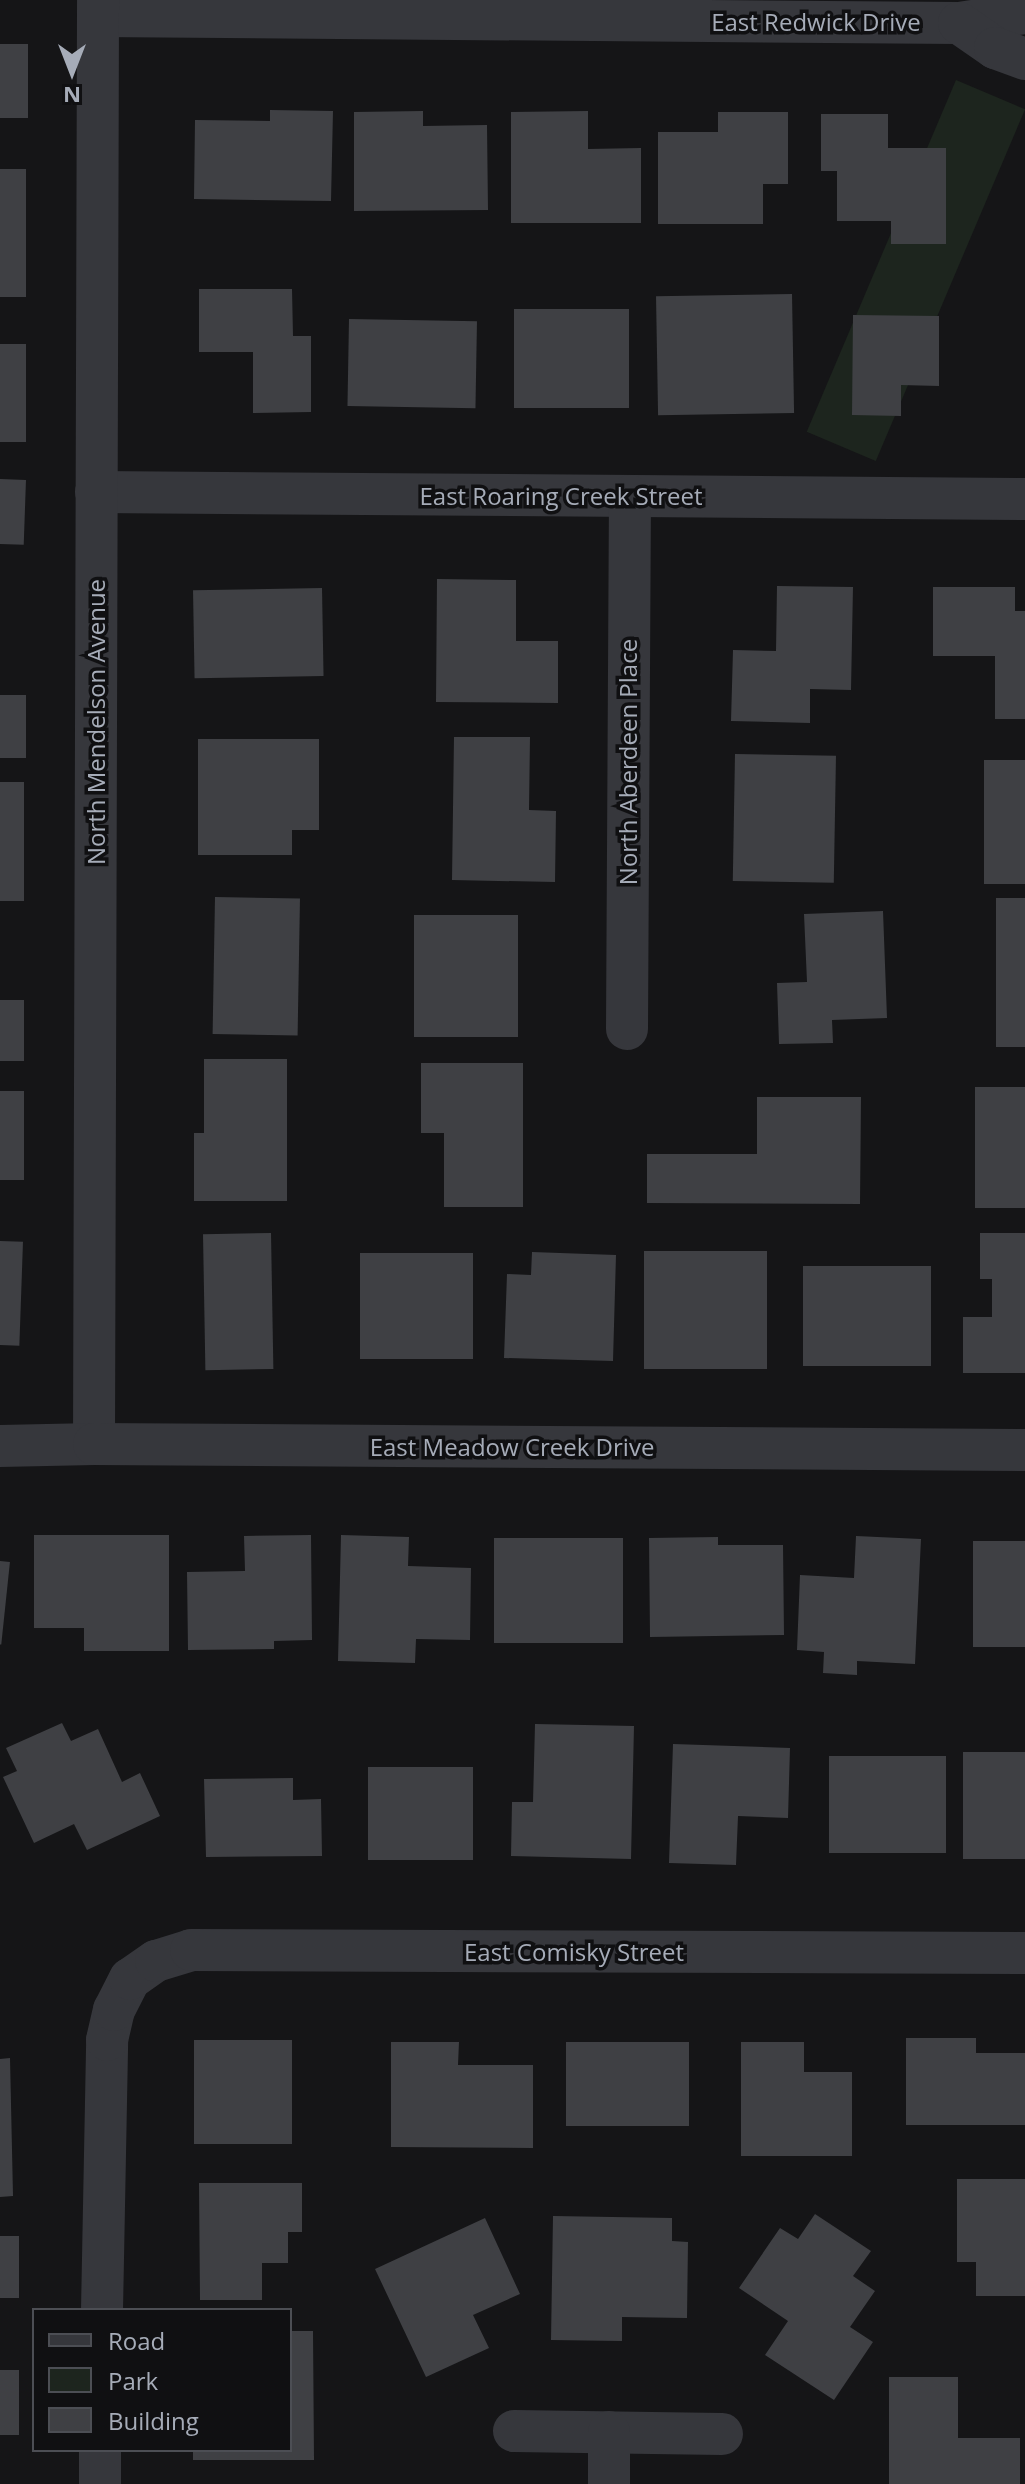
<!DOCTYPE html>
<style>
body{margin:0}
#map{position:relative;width:1025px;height:2484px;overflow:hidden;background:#151517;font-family:"Open Sans",sans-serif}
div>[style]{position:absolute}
.green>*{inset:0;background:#1d251e;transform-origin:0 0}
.building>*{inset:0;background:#3f4044;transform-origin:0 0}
.street>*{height:42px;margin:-21px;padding:0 21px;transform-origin:21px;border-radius:21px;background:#36373c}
span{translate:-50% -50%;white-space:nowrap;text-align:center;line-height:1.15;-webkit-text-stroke:7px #101012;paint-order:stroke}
.street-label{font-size:24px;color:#a6acb8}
.legend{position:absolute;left:32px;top:2308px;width:260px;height:144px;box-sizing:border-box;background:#101012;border:2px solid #4c4e54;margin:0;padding:10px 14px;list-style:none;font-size:24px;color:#a6acb8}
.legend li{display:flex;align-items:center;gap:16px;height:40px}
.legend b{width:40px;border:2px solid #4c4e54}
.north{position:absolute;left:32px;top:32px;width:80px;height:80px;-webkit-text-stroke:6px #101012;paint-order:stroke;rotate:180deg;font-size:22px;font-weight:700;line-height:32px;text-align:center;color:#a6acb8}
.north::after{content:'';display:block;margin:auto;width:28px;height:36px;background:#a6acb8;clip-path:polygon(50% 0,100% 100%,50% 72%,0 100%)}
</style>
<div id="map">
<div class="green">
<div style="left:956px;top:80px;width:75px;height:382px;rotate:23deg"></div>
</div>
<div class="building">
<div style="left:0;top:44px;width:28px;height:74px"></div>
<div style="clip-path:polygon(270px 110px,333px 111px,331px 201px,194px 199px,195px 120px,270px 121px)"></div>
<div style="clip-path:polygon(423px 111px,423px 126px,487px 125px,488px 210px,354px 211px,354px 112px)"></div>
<div style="clip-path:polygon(588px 111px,588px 149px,641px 148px,641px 223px,511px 223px,511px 112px)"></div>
<div style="clip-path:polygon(718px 112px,788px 112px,788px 184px,763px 184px,763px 224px,658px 224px,658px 132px,718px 132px)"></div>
<div style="clip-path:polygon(821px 114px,888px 114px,888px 148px,946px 148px,946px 244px,891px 244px,891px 221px,837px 221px,837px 171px,821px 171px)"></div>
<div style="left:0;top:169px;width:26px;height:128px"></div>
<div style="clip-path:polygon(199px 289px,292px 289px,293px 336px,311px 336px,311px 412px,253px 413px,253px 352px,199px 352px)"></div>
<div style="left:792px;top:294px;width:119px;height:136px;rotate:89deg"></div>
<div style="left:514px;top:309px;width:115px;height:99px"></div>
<div style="clip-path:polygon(853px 315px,939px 316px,939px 386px,901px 385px,901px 416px,852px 415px)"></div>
<div style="left:349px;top:319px;width:128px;height:87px;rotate:1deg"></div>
<div style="left:0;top:344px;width:26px;height:98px"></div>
<div style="left:0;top:479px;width:26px;height:65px;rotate:2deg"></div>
<div style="clip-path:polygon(437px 579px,516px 580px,516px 641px,558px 641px,558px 703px,436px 702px)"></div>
<div style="clip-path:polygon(777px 586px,853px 587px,851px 690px,810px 689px,810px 723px,731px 721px,733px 650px,776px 651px)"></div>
<div style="clip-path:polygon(933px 587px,1015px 587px,1015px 611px,1025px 611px,1025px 719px,995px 719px,995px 656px,933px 656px)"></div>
<div style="left:322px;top:588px;width:88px;height:129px;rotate:89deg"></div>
<div style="left:0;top:695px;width:26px;height:63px"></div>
<div style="clip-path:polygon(454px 737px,530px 737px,529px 810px,556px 811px,555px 882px,452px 880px)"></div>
<div style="clip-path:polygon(198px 739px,319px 739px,319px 830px,292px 830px,292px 855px,198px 855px)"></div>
<div style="left:735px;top:754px;width:101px;height:127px;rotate:1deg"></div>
<div style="left:984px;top:760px;width:41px;height:124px"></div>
<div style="left:0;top:782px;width:24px;height:119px"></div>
<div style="left:215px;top:897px;width:85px;height:137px;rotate:1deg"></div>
<div style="left:996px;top:898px;width:29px;height:149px"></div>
<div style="clip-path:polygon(883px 911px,887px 1018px,832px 1020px,833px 1043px,779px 1044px,777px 983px,807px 982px,804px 914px)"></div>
<div style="left:414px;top:915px;width:104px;height:122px"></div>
<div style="left:0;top:1000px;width:24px;height:61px"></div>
<div style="clip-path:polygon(204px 1059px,287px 1059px,287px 1201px,194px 1201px,194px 1133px,204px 1133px)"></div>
<div style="clip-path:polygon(421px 1063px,523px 1063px,523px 1207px,444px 1207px,444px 1133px,421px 1133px)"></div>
<div style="left:975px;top:1087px;width:50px;height:121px"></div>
<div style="left:0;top:1091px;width:24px;height:89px"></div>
<div style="clip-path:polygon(757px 1097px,861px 1097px,860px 1204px,647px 1203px,647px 1154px,757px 1154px)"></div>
<div style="left:271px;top:1233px;width:136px;height:68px;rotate:89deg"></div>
<div style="clip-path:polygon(980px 1233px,1025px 1233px,1025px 1373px,963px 1373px,963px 1317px,992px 1317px,992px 1279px,980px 1279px)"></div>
<div style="left:0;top:1241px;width:23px;height:104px;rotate:2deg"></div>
<div style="left:767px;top:1251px;width:118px;height:123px;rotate:90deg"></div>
<div style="clip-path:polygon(532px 1252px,616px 1255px,613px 1361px,504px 1358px,507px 1274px,531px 1275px)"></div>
<div style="left:360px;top:1253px;width:113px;height:106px"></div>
<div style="left:803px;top:1266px;width:128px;height:100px"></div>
<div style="clip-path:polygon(34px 1535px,169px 1535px,169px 1651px,84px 1651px,84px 1628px,34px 1628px)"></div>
<div style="clip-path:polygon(311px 1535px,312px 1640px,274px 1641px,274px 1649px,188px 1650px,187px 1572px,245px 1571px,244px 1536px)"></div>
<div style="clip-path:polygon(341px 1535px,409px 1537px,408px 1566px,471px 1568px,470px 1640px,416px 1639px,415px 1663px,338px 1661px)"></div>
<div style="clip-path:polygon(856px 1536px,921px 1539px,915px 1664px,857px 1661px,857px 1675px,823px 1673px,824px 1652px,797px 1650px,800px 1575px,854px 1578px)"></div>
<div style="clip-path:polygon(718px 1537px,718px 1545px,783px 1545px,784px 1635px,650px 1637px,649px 1538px)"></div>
<div style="left:494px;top:1538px;width:129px;height:105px"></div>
<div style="left:973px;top:1541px;width:52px;height:106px"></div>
<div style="left:0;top:1561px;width:10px;height:83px;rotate:6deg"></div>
<div style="clip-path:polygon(62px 1723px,71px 1741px,98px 1729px,122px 1782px,140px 1773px,160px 1816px,87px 1850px,74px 1824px,34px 1843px,3px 1777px,17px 1771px,6px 1748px)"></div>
<div style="clip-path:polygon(535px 1724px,634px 1726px,631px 1859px,511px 1856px,512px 1802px,533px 1802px)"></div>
<div style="clip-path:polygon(673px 1744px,790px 1748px,788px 1818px,738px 1816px,736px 1865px,669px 1863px)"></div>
<div style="left:963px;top:1752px;width:62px;height:107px"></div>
<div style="left:829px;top:1756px;width:117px;height:97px"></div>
<div style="left:368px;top:1767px;width:105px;height:93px"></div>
<div style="clip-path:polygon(293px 1778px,293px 1800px,321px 1799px,322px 1856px,206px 1857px,204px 1779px)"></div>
<div style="clip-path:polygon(906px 2038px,976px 2038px,976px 2053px,1025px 2053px,1025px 2125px,906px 2125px)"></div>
<div style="left:194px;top:2040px;width:98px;height:104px"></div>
<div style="clip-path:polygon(391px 2042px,459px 2042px,458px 2065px,533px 2065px,533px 2148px,391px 2147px)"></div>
<div style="left:566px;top:2042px;width:123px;height:84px"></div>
<div style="clip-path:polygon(741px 2042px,804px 2042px,804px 2072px,852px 2072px,852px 2156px,741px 2156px)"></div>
<div style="clip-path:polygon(10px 2058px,13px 2196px,0 2197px,0 2059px)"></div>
<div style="clip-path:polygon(957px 2179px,1025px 2179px,1025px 2296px,976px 2296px,976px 2262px,957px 2262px)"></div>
<div style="clip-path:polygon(199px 2183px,302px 2183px,302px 2232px,288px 2232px,288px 2263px,262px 2263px,262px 2300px,200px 2300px)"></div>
<div style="clip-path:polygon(815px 2214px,871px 2251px,853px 2276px,875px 2291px,850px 2327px,873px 2342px,834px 2400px,765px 2355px,788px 2321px,739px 2288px,780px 2228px,798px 2239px)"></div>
<div style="clip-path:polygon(553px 2216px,672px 2218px,672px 2241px,688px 2242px,687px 2318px,622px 2317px,622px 2341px,551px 2340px)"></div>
<div style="clip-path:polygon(485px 2218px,520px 2294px,473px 2315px,489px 2348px,426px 2377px,375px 2269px)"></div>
<div style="left:0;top:2236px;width:19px;height:62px"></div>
<div style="clip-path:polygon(290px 2331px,313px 2331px,314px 2460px,193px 2460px,193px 2450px,290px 2450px)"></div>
<div style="left:0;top:2370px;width:19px;height:65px"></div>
<div style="clip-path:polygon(889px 2377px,958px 2377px,958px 2438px,1020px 2438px,1020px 2484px,889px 2484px)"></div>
</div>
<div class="street">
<div style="left:98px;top:16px;width:861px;rotate:0.47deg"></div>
<div style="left:959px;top:23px;width:67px;rotate:-8.6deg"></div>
<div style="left:959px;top:23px;width:44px;rotate:34.8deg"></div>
<div style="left:995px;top:48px;width:32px;rotate:20deg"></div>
<div style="left:96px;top:492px;width:929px;rotate:0.43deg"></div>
<div style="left:627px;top:1029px;width:533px;rotate:-89.68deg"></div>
<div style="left:94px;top:1444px;width:1444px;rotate:-89.84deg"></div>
<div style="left:0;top:1446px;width:94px;rotate:-1.2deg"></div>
<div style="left:94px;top:1444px;width:931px;rotate:0.37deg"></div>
<div style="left:102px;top:2310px;width:270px;rotate:-88.9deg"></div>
<div style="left:107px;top:2040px;width:31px;rotate:-77deg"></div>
<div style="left:114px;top:2010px;width:35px;rotate:-63deg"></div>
<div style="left:130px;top:1979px;width:32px;rotate:-35deg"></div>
<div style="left:156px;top:1961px;width:37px;rotate:-17deg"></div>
<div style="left:191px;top:1950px;width:834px;rotate:0.21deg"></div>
<div style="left:514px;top:2431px;width:208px;rotate:0.8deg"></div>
<div style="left:609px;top:2432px;width:52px;rotate:90deg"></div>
<div style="left:100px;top:2484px;width:34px;rotate:-90deg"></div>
</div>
<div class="street-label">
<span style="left:816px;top:22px">East Redwick Drive</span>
<span style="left:561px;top:496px">East Roaring Creek Street</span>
<span style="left:96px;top:722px;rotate:-90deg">North Mendelson Avenue</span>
<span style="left:628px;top:762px;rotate:-90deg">North Aberdeen Place</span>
<span style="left:512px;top:1447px">East Meadow Creek Drive</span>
<span style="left:574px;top:1952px">East Comisky Street</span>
</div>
<ul class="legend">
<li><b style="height:10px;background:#36373c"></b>Road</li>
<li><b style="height:22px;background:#1d251e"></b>Park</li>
<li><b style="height:22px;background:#3f4044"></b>Building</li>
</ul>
<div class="north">N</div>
</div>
